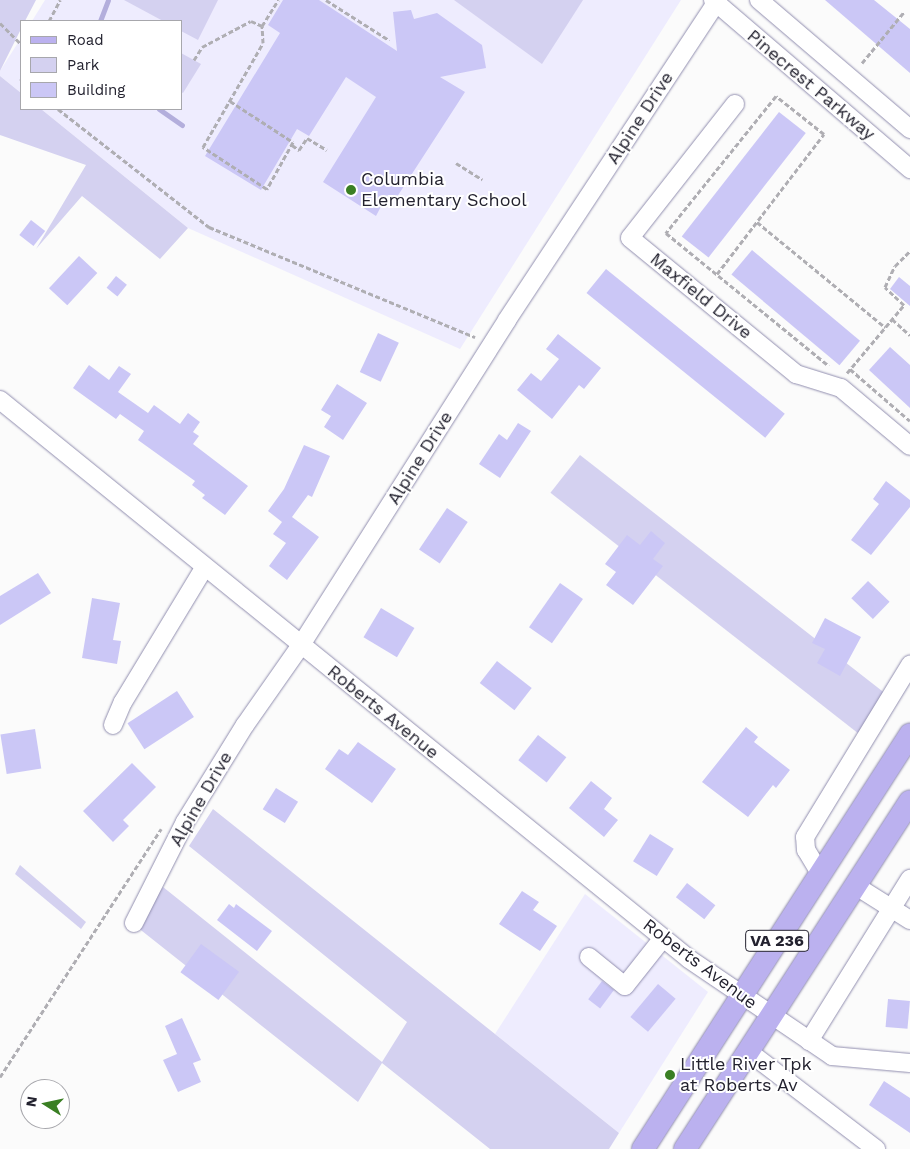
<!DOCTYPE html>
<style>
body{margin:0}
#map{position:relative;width:910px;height:1149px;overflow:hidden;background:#fbfbfb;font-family:"Work Sans",sans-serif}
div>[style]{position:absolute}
.built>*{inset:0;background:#eeecfe}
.green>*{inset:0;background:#d4d1f0;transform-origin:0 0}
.stream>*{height:5px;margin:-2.5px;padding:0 2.5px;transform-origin:2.5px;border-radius:2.5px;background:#b3aedc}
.building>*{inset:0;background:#cbc7f6;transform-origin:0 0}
.path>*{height:3px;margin-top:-1.5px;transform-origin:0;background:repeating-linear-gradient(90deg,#afaeb3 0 5px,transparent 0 7.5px)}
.roads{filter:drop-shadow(0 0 1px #918eaf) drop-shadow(0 0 1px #918eaf)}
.minor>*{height:18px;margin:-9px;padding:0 9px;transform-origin:9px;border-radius:9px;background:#fff}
.major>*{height:22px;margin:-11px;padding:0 11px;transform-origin:11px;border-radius:11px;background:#bbb1ef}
.dots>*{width:14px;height:14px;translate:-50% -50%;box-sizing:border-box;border:2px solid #fff;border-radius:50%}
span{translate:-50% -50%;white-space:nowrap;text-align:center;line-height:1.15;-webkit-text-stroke:4px #fff;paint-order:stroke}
.shield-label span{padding:1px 4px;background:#fff;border:1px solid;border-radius:4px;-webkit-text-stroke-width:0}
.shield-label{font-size:16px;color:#23222f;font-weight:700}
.street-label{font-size:18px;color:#23222f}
.poi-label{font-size:18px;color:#23222f}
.left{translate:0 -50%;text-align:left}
.legend{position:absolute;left:20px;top:20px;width:162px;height:90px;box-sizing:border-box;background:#fff;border:1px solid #a7a7ac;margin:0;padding:6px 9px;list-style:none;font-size:15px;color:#23222f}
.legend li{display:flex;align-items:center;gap:10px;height:25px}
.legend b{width:25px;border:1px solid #a7a7ac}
.north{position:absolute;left:20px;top:1079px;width:50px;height:50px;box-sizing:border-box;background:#fff;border:1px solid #a7a7ac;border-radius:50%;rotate:280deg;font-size:14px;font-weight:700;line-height:20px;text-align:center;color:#23222f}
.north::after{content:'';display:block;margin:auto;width:18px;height:22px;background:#3a7f23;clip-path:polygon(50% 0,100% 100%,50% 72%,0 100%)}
</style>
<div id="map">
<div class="built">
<div style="clip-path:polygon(45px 0,681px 0,460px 349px,188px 228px,41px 109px,181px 109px,181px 21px,32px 21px)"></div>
<div style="clip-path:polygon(21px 38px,21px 93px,0 76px,0 71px)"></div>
<div style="clip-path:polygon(585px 894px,708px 992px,619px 1133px,495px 1034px)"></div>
</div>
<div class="green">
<div style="clip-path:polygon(0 0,36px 0,25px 21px,21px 21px,21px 29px,0 71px)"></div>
<div style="clip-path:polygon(124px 0,218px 0,198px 40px,181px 31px,181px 21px,163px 21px)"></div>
<div style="clip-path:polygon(454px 0,583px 0,542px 64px)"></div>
<div style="clip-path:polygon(181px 53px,201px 64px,183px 93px,181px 92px)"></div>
<div style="clip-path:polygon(0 76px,21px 93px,21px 109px,41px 109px,188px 228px,160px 259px,82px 196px,36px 249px,86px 165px,0 135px)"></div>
<div style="left:580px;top:455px;width:396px;height:48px;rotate:38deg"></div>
<div style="clip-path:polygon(213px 809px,619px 1133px,609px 1149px,490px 1149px,382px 1063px,358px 1102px,137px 927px,163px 887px,382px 1062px,407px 1022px,189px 846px)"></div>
<div style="clip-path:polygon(20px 865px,86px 922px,81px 929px,15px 874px)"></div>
</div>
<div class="stream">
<div style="left:100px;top:21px;width:22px;rotate:-69deg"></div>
<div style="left:159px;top:109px;width:28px;rotate:35deg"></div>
</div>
<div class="building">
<div style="clip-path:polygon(283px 0,319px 0,397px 51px,393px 12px,411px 10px,414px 19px,437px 13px,482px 45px,486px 68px,440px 77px,465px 92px,395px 200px,387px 195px,376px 216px,323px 182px,376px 97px,346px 77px,309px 136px,297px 129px,261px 190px,205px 156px,280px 33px,268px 25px)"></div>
<div style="clip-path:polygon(825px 0,874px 0,910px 29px,910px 73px)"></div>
<div style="left:779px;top:112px;width:34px;height:158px;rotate:38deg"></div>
<div style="left:31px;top:220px;width:18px;height:19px;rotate:38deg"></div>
<div style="left:752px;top:250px;width:141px;height:32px;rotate:40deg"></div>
<div style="left:79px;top:256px;width:25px;height:44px;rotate:43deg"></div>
<div style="left:606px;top:269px;width:230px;height:31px;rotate:39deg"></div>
<div style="left:116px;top:276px;width:14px;height:15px;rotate:39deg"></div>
<div style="clip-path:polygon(899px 277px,910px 286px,910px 306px,890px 289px)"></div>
<div style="left:378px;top:333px;width:23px;height:43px;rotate:25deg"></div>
<div style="clip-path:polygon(558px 334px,601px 368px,584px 389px,579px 385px,552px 419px,517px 390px,531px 373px,541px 381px,559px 359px,546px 349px)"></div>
<div style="clip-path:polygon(890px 347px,910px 365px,910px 408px,869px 370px)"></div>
<div style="clip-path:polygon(89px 365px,109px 380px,119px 366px,131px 374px,118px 392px,148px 413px,154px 405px,180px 424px,188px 413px,200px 422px,193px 432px,199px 436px,193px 444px,248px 486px,225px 515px,202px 498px,205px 495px,192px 485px,195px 481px,138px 440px,144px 431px,120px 414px,116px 419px,73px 388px)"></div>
<div style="clip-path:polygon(337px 384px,367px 403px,343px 440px,324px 427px,331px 416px,321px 410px)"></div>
<div style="clip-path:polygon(518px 423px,531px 431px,500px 478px,479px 464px,499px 434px,507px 440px)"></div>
<div style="clip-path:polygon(304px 445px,330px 456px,312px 497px,308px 495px,292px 517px,319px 537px,287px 580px,269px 566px,286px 543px,273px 534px,282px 522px,268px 511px,284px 489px)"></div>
<div style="clip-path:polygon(886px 481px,910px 500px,910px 507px,871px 555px,851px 540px,879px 504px,873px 499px)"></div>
<div style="left:447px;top:508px;width:25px;height:50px;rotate:34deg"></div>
<div style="clip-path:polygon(651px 531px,665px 543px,653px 559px,663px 566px,633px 605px,606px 585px,616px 572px,605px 564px,627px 535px,640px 545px)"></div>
<div style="clip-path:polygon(38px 573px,51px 593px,0 625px,0 596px)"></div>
<div style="left:868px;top:581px;width:30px;height:24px;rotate:44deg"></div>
<div style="left:560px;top:583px;width:28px;height:54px;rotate:35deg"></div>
<div style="clip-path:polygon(92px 598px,120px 603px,113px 640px,121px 641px,117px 664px,82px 658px)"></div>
<div style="left:381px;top:608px;width:39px;height:34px;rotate:31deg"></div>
<div style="clip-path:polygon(825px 618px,861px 637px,840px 676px,817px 663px,825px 649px,812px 643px)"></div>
<div style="left:497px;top:661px;width:44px;height:28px;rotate:38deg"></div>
<div style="left:177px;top:691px;width:31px;height:59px;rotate:57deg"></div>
<div style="clip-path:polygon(746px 727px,758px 737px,754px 742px,790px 770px,776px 788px,773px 785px,748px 817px,702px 782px)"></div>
<div style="left:35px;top:729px;width:40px;height:35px;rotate:81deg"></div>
<div style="left:538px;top:735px;width:36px;height:32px;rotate:38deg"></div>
<div style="clip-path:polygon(358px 742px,396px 769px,372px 803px,325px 769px,339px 749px,348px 755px)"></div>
<div style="clip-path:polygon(132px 763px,156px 787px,123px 820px,129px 826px,113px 842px,83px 811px)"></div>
<div style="clip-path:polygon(591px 781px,612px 798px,604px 809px,618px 820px,604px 837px,569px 808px)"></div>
<div style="left:276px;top:788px;width:26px;height:25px;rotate:32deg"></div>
<div style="left:650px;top:834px;width:28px;height:32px;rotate:32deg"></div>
<div style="left:687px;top:883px;width:36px;height:18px;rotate:38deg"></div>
<div style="clip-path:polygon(522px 891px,539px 902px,533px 910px,557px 926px,540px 951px,499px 924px)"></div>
<div style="clip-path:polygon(229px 904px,234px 908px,236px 904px,272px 931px,257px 951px,217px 920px)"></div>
<div style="left:201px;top:944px;width:47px;height:35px;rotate:36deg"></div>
<div style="left:602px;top:981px;width:15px;height:23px;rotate:37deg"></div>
<div style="left:658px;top:984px;width:23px;height:43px;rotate:40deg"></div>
<div style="left:888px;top:999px;width:22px;height:28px;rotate:5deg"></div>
<div style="clip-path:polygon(182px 1018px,201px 1060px,193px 1063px,201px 1082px,178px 1092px,163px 1060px,177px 1054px,165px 1026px)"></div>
<div style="clip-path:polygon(884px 1081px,910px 1098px,910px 1133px,869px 1105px)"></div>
</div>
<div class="path">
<div style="left:326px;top:0;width:75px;rotate:32.4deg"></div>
<div style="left:49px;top:21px;width:24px;rotate:-62deg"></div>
<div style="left:0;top:23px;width:30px;rotate:45deg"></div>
<div style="left:194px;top:60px;width:15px;rotate:-58deg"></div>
<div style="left:202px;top:47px;width:55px;rotate:-28deg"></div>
<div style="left:251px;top:21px;width:12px;rotate:24deg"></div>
<div style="left:262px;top:26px;width:31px;rotate:-58deg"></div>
<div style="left:862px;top:63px;width:66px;rotate:-50.5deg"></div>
<div style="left:21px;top:79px;width:1px;rotate:90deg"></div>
<div style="left:230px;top:101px;width:75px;rotate:33.1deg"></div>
<div style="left:293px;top:142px;width:54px;rotate:119deg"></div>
<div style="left:267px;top:189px;width:77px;rotate:-146.7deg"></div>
<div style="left:203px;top:147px;width:120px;rotate:-60deg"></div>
<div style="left:263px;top:43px;width:17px;rotate:-93deg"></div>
<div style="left:58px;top:109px;width:192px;rotate:38deg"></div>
<div style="left:209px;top:227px;width:288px;rotate:22.5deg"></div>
<div style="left:292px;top:145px;width:9px;rotate:36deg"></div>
<div style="left:299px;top:150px;width:14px;rotate:-56deg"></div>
<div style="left:307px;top:138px;width:23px;rotate:31deg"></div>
<div style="left:456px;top:163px;width:31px;rotate:32deg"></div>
<div style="left:757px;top:222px;width:166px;rotate:39.4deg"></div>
<div style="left:717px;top:274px;width:176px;rotate:-52.6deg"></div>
<div style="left:824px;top:134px;width:61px;rotate:-141.6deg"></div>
<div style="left:776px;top:96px;width:176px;rotate:128.8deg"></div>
<div style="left:666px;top:233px;width:210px;rotate:39.2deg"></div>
<div style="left:892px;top:319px;width:24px;rotate:42deg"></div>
<div style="left:850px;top:369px;width:79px;rotate:40.9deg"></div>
<div style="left:847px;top:373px;width:89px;rotate:-50deg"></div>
<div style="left:904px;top:305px;width:26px;rotate:-137deg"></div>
<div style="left:885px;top:287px;width:23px;rotate:-65deg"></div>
<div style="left:895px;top:266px;width:21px;rotate:-45deg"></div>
<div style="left:0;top:1077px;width:296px;rotate:-57deg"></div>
</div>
<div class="roads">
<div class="minor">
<div style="left:713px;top:0;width:260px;rotate:40.6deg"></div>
<div style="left:759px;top:0;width:199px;rotate:40.5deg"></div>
<div style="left:735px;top:104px;width:170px;rotate:128.1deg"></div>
<div style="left:630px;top:238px;width:215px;rotate:39.3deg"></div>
<div style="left:796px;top:374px;width:47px;rotate:17.3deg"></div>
<div style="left:841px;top:388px;width:90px;rotate:40deg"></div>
<div style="left:0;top:400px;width:887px;rotate:39.05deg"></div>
<div style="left:689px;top:959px;width:173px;rotate:34.1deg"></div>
<div style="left:832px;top:1056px;width:78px;rotate:5.1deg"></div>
<div style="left:113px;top:725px;width:25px;rotate:-67deg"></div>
<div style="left:123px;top:702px;width:157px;rotate:-58.8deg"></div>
<div style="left:820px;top:873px;width:27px;rotate:-121deg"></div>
<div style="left:806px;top:850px;width:13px;rotate:-94deg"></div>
<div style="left:805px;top:837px;width:202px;rotate:-58.6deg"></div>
<div style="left:856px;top:886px;width:64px;rotate:32.2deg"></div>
<div style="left:134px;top:923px;width:113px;rotate:-63.2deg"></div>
<div style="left:185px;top:822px;width:114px;rotate:-58.3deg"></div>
<div style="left:245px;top:725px;width:98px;rotate:-55deg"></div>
<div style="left:301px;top:645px;width:385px;rotate:-57.6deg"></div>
<div style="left:507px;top:320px;width:383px;rotate:-56.6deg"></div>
<div style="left:589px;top:957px;width:46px;rotate:38.9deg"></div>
<div style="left:625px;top:986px;width:61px;rotate:-51.6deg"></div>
<div style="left:809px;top:1041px;width:191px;rotate:-58.1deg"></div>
<div style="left:749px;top:1052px;width:160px;rotate:37.4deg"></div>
</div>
<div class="major">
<div style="left:643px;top:1149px;width:493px;rotate:-57.2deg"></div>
<div style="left:685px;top:1149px;width:414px;rotate:-57.1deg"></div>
</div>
</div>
<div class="dots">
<div style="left:351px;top:190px;background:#3a7f23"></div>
<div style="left:670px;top:1075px;background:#3a7f23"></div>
</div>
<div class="shield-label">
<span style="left:777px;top:941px">VA 236</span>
</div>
<div class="street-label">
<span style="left:811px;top:85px;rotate:40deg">Pinecrest Parkway</span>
<span style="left:640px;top:118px;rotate:-57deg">Alpine Drive</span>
<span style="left:701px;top:296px;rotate:39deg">Maxfield Drive</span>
<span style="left:420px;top:458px;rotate:-58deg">Alpine Drive</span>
<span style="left:383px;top:712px;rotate:39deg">Roberts Avenue</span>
<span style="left:201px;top:799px;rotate:-60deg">Alpine Drive</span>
<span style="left:700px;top:964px;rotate:37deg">Roberts Avenue</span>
</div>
<div class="poi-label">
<span class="left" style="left:361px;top:190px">Columbia<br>Elementary School</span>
<span class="left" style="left:680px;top:1075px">Little River Tpk<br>at Roberts Av</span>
</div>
<ul class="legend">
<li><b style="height:6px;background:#bbb1ef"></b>Road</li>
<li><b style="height:14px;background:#d4d1f0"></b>Park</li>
<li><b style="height:14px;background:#cbc7f6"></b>Building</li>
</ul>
<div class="north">N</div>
</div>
